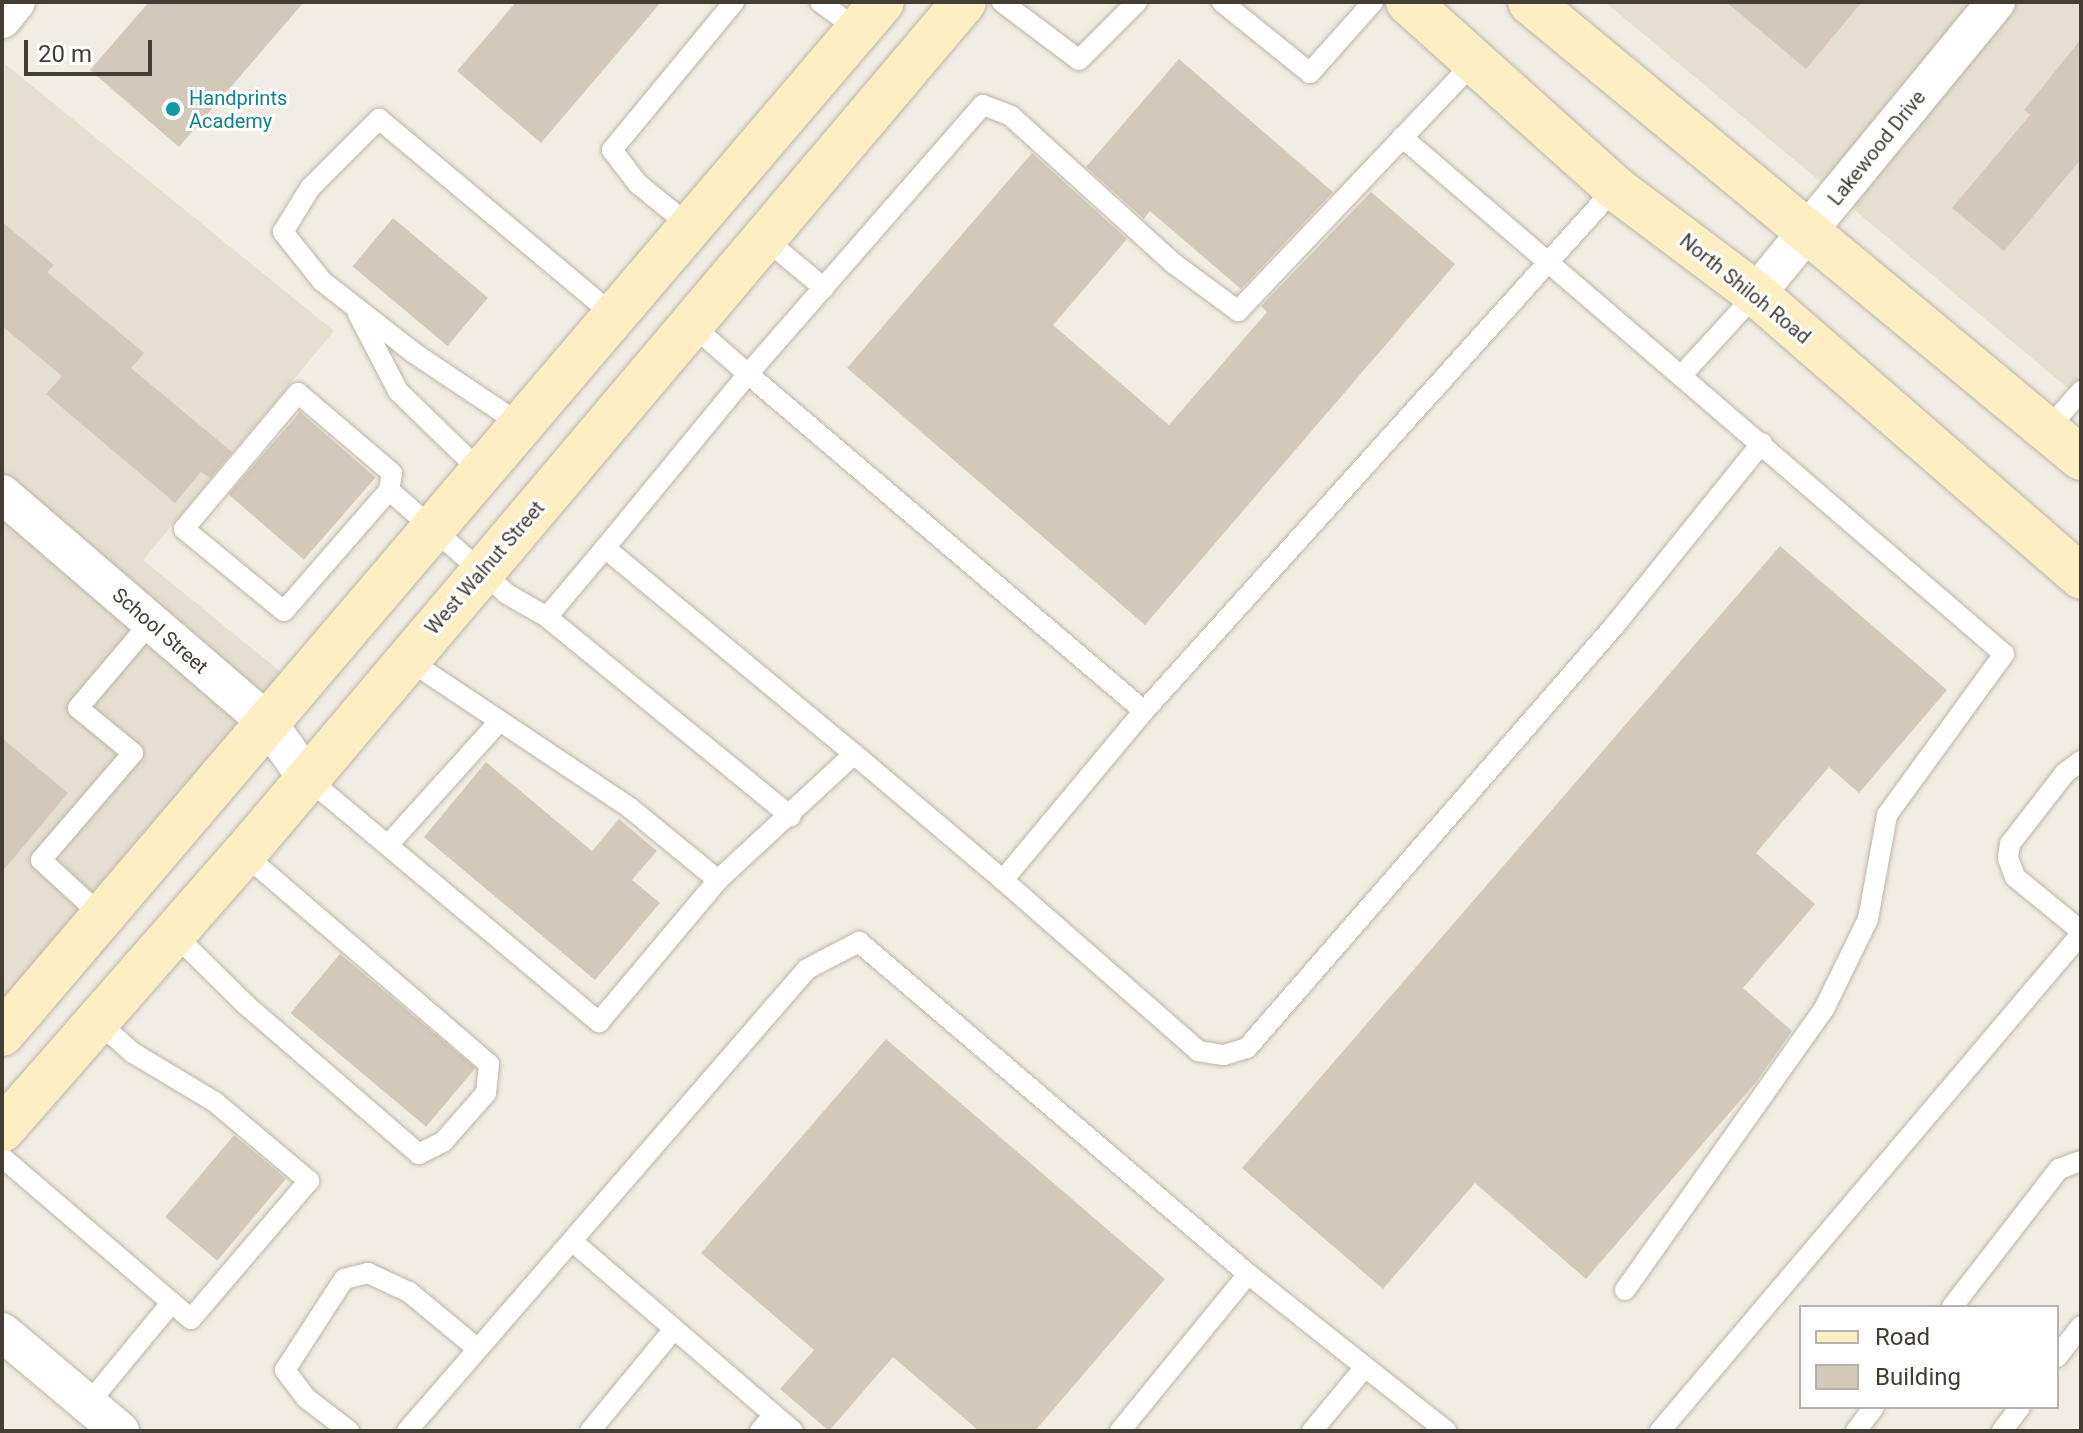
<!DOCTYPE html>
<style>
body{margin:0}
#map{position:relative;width:2083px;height:1433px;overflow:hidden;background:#f2ede4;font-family:Roboto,sans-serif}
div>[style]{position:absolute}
.residential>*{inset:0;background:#e5dfd2}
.building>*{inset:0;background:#d3c9ba;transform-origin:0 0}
.roads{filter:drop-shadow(0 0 2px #bdb5a7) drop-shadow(0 0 2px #bdb5a7)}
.service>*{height:20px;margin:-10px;padding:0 10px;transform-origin:10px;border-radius:10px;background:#fff}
.minor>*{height:38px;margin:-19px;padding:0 19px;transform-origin:19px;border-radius:19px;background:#fff}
.secondary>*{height:44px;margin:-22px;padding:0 22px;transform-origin:22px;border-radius:22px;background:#fdeec3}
.dots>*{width:22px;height:22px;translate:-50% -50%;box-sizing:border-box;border:4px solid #fff;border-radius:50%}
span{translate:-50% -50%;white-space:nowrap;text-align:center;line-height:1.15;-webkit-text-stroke:6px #fff;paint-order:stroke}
.culture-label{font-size:20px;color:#0d838f}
.left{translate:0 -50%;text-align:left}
.street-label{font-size:20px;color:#443d34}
.frame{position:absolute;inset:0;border:4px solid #443d34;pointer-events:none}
.legend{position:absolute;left:1799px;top:1305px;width:260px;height:104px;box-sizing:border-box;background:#fff;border:2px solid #b4b1ae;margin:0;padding:10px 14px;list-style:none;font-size:24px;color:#443d34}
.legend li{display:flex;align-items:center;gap:16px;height:40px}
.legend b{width:40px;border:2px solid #b4b1ae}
.scale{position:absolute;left:24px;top:40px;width:128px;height:36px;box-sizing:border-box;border:4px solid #443d34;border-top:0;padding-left:10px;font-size:24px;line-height:28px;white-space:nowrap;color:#443d34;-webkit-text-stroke:6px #fff;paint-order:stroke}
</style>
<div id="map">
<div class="residential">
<div style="clip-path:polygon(1605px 2px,2081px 2px,2081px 399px)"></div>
<div style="clip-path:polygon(5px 64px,334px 331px,143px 560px,281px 672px,2px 999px)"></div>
</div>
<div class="building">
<div style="clip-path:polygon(149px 2px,304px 2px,179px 147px,90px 70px)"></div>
<div style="clip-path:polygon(516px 2px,661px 2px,541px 143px,457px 71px)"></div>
<div style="clip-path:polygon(1726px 2px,1862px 2px,1806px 69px)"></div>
<div style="clip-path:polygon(2081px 39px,2081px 159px,2004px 251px,1952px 208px,2030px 115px,2024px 110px)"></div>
<div style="clip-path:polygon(1179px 59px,1333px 192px,1241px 289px,1150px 211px,1144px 219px,1086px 167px)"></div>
<div style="clip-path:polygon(1032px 153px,1127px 239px,1053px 325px,1169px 425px,1267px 312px,1261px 306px,1371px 192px,1455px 264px,1145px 625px,847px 368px)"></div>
<div style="left:393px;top:218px;width:124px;height:63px;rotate:40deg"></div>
<div style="clip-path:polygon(2px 222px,54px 265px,47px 272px,144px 353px,131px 368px,232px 452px,210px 478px,201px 472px,175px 503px,46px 394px,62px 376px,2px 326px)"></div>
<div style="left:300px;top:412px;width:100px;height:109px;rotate:41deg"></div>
<div style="clip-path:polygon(1780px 546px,1947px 690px,1859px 793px,1829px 767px,1756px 853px,1815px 904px,1743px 988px,1792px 1031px,1757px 1081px,1586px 1279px,1475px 1183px,1383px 1289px,1242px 1168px)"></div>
<div style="clip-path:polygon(2px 738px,68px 793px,2px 872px)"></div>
<div style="clip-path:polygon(486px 762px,592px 851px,619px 819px,657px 851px,632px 880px,660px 903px,595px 980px,424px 837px)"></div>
<div style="left:340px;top:954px;width:177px;height:77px;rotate:40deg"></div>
<div style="clip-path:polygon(886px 1039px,1165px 1279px,1035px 1431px,979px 1431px,893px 1357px,829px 1431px,780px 1389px,814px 1350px,701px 1253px)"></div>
<div style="left:234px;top:1135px;width:68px;height:107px;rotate:40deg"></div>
</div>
<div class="roads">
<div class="service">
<div style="left:820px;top:2px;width:47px;rotate:36.4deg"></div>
<div style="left:1002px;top:2px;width:96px;rotate:37deg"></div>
<div style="left:1079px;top:60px;width:82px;rotate:-45deg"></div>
<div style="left:1222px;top:2px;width:113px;rotate:38.9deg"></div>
<div style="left:1310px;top:73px;width:95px;rotate:-48.4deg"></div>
<div style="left:1402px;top:137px;width:367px;rotate:40.6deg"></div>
<div style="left:1681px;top:376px;width:111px;rotate:-47.6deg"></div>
<div style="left:691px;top:227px;width:68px;rotate:-140.9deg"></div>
<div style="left:638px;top:184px;width:43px;rotate:-127.4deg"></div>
<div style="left:612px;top:150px;width:192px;rotate:-50.5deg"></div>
<div style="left:764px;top:238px;width:78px;rotate:39.8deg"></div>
<div style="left:358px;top:314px;width:87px;rotate:62.5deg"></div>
<div style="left:398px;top:391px;width:117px;rotate:44.3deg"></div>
<div style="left:691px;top:324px;width:76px;rotate:41.3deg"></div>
<div style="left:748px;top:374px;width:357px;rotate:-48.9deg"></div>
<div style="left:983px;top:105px;width:30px;rotate:21deg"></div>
<div style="left:1011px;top:116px;width:219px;rotate:42.2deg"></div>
<div style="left:1173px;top:263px;width:81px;rotate:36.4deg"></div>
<div style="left:1238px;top:311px;width:343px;rotate:-46.5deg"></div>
<div style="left:523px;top:426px;width:131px;rotate:-146.2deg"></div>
<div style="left:414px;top:353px;width:117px;rotate:-142deg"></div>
<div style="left:322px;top:281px;width:63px;rotate:-128.5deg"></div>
<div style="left:283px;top:232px;width:52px;rotate:-58.5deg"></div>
<div style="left:310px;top:188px;width:98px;rotate:-45deg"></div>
<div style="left:379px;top:119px;width:307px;rotate:39.9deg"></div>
<div style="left:2047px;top:430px;width:52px;rotate:-48.9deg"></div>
<div style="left:389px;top:490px;width:17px;rotate:-80deg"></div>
<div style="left:392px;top:473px;width:123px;rotate:-139.6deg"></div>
<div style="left:298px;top:393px;width:177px;rotate:130deg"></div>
<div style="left:184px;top:529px;width:129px;rotate:39.4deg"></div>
<div style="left:284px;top:611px;width:160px;rotate:-49deg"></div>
<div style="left:389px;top:490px;width:157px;rotate:41.4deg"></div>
<div style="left:507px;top:594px;width:46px;rotate:29.9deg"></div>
<div style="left:547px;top:617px;width:315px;rotate:39.3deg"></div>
<div style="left:605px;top:548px;width:225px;rotate:-50.6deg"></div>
<div style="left:748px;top:374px;width:520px;rotate:40.4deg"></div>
<div style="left:547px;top:617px;width:90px;rotate:-50deg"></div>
<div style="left:605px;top:548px;width:323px;rotate:39.6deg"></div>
<div style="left:407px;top:659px;width:268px;rotate:33.7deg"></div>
<div style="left:630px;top:808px;width:114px;rotate:39.3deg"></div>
<div style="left:2081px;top:761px;width:20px;rotate:143deg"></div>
<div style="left:2065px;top:773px;width:90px;rotate:127.8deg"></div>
<div style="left:2010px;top:844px;width:14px;rotate:98deg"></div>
<div style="left:2008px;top:858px;width:20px;rotate:70deg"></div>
<div style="left:2015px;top:877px;width:85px;rotate:39.3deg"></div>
<div style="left:307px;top:778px;width:381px;rotate:39.9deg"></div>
<div style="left:599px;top:1022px;width:185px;rotate:-50deg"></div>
<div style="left:718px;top:880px;width:185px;rotate:-42.8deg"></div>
<div style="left:854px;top:754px;width:195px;rotate:40.2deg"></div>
<div style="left:1003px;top:880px;width:220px;rotate:-50.2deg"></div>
<div style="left:1144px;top:711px;width:704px;rotate:-47.99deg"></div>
<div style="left:388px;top:845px;width:163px;rotate:-48deg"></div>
<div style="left:1003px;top:880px;width:259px;rotate:41.2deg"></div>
<div style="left:1198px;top:1051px;width:26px;rotate:9deg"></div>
<div style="left:1224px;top:1055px;width:24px;rotate:-17deg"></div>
<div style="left:1247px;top:1048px;width:561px;rotate:-48.98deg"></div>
<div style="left:1615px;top:625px;width:234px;rotate:-51.1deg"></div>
<div style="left:102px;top:916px;width:83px;rotate:-137.4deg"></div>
<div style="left:41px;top:860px;width:141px;rotate:-49.3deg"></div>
<div style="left:133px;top:753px;width:71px;rotate:-140.7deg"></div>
<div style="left:78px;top:708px;width:113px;rotate:-49.7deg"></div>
<div style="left:173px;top:933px;width:101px;rotate:44.6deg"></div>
<div style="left:245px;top:1004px;width:230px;rotate:40.8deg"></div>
<div style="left:419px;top:1154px;width:27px;rotate:-27deg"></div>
<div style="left:443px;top:1142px;width:65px;rotate:-48.7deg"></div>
<div style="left:486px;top:1093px;width:29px;rotate:-84deg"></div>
<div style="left:489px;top:1064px;width:323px;rotate:-139.4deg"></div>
<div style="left:2px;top:1157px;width:249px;rotate:40.6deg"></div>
<div style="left:191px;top:1319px;width:182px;rotate:-49.5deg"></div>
<div style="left:309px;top:1181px;width:123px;rotate:-140deg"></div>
<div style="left:215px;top:1102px;width:96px;rotate:-149.1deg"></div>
<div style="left:133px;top:1053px;width:48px;rotate:-138.4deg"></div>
<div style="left:572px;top:1241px;width:291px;rotate:40.7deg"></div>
<div style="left:1248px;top:1274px;width:253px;rotate:38.4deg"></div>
<div style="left:1625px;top:1290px;width:344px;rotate:-54.7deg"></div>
<div style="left:1824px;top:1009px;width:100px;rotate:-63.9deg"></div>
<div style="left:1868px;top:919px;width:106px;rotate:-79.6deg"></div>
<div style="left:1887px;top:815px;width:199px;rotate:-54deg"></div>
<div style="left:2004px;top:654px;width:426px;rotate:-139.3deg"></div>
<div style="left:1952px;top:1307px;width:175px;rotate:-52.2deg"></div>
<div style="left:2059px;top:1169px;width:23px;rotate:-20deg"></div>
<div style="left:2057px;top:1357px;width:39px;rotate:-52deg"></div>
<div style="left:88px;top:1404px;width:132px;rotate:-50.5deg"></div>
<div style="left:349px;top:1431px;width:54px;rotate:-142.5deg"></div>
<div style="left:306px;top:1398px;width:35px;rotate:-127deg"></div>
<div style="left:285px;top:1370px;width:108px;rotate:-57deg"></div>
<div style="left:344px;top:1279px;width:25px;rotate:-14deg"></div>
<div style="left:368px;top:1273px;width:45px;rotate:24.9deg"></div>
<div style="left:409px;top:1292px;width:89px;rotate:39.6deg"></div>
<div style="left:407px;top:1431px;width:611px;rotate:-49.11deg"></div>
<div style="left:807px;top:969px;width:59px;rotate:-27.4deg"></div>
<div style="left:859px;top:942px;width:511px;rotate:40.48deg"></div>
<div style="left:1248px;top:1274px;width:203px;rotate:129.2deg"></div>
<div style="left:590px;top:1431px;width:132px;rotate:-50.5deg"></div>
<div style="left:760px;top:1431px;width:21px;rotate:-49deg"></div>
<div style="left:1312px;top:1431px;width:83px;rotate:-50.4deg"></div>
<div style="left:1660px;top:1431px;width:651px;rotate:-49.73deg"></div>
<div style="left:1856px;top:1431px;width:30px;rotate:-53deg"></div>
<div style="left:2002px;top:1431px;width:30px;rotate:-53deg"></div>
</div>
<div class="minor">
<div style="left:2px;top:19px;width:22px;rotate:-51deg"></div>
<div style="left:1756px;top:294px;width:378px;rotate:-50.6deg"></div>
<div style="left:2px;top:494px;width:350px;rotate:40.7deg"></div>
<div style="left:267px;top:722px;width:69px;rotate:54.5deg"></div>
<div style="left:2px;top:1332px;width:154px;rotate:40deg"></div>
</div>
<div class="secondary">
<div style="left:1408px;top:2px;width:278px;rotate:41.9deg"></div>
<div style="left:1615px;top:188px;width:176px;rotate:36.9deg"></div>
<div style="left:1756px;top:294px;width:431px;rotate:41deg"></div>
<div style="left:1530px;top:2px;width:715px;rotate:39.61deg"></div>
<div style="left:2px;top:1034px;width:1356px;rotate:-49.55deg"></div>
<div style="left:2px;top:1130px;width:367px;rotate:-48.8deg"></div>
<div style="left:244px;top:854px;width:1115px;rotate:-49.8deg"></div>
</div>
</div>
<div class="dots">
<div style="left:173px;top:109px;background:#0f9aa8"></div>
</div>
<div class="culture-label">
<span class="left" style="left:189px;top:110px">Handprints<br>Academy</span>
</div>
<div class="street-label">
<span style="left:1877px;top:148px;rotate:-51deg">Lakewood Drive</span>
<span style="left:1745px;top:289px;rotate:39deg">North Shiloh Road</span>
<span style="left:485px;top:568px;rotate:-49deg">West Walnut Street</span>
<span style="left:160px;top:631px;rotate:41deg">School Street</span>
</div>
<div class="frame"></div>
<ul class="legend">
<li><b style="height:10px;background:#fdeec3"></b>Road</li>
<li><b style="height:22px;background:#d3c9ba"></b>Building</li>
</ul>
<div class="scale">20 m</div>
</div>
